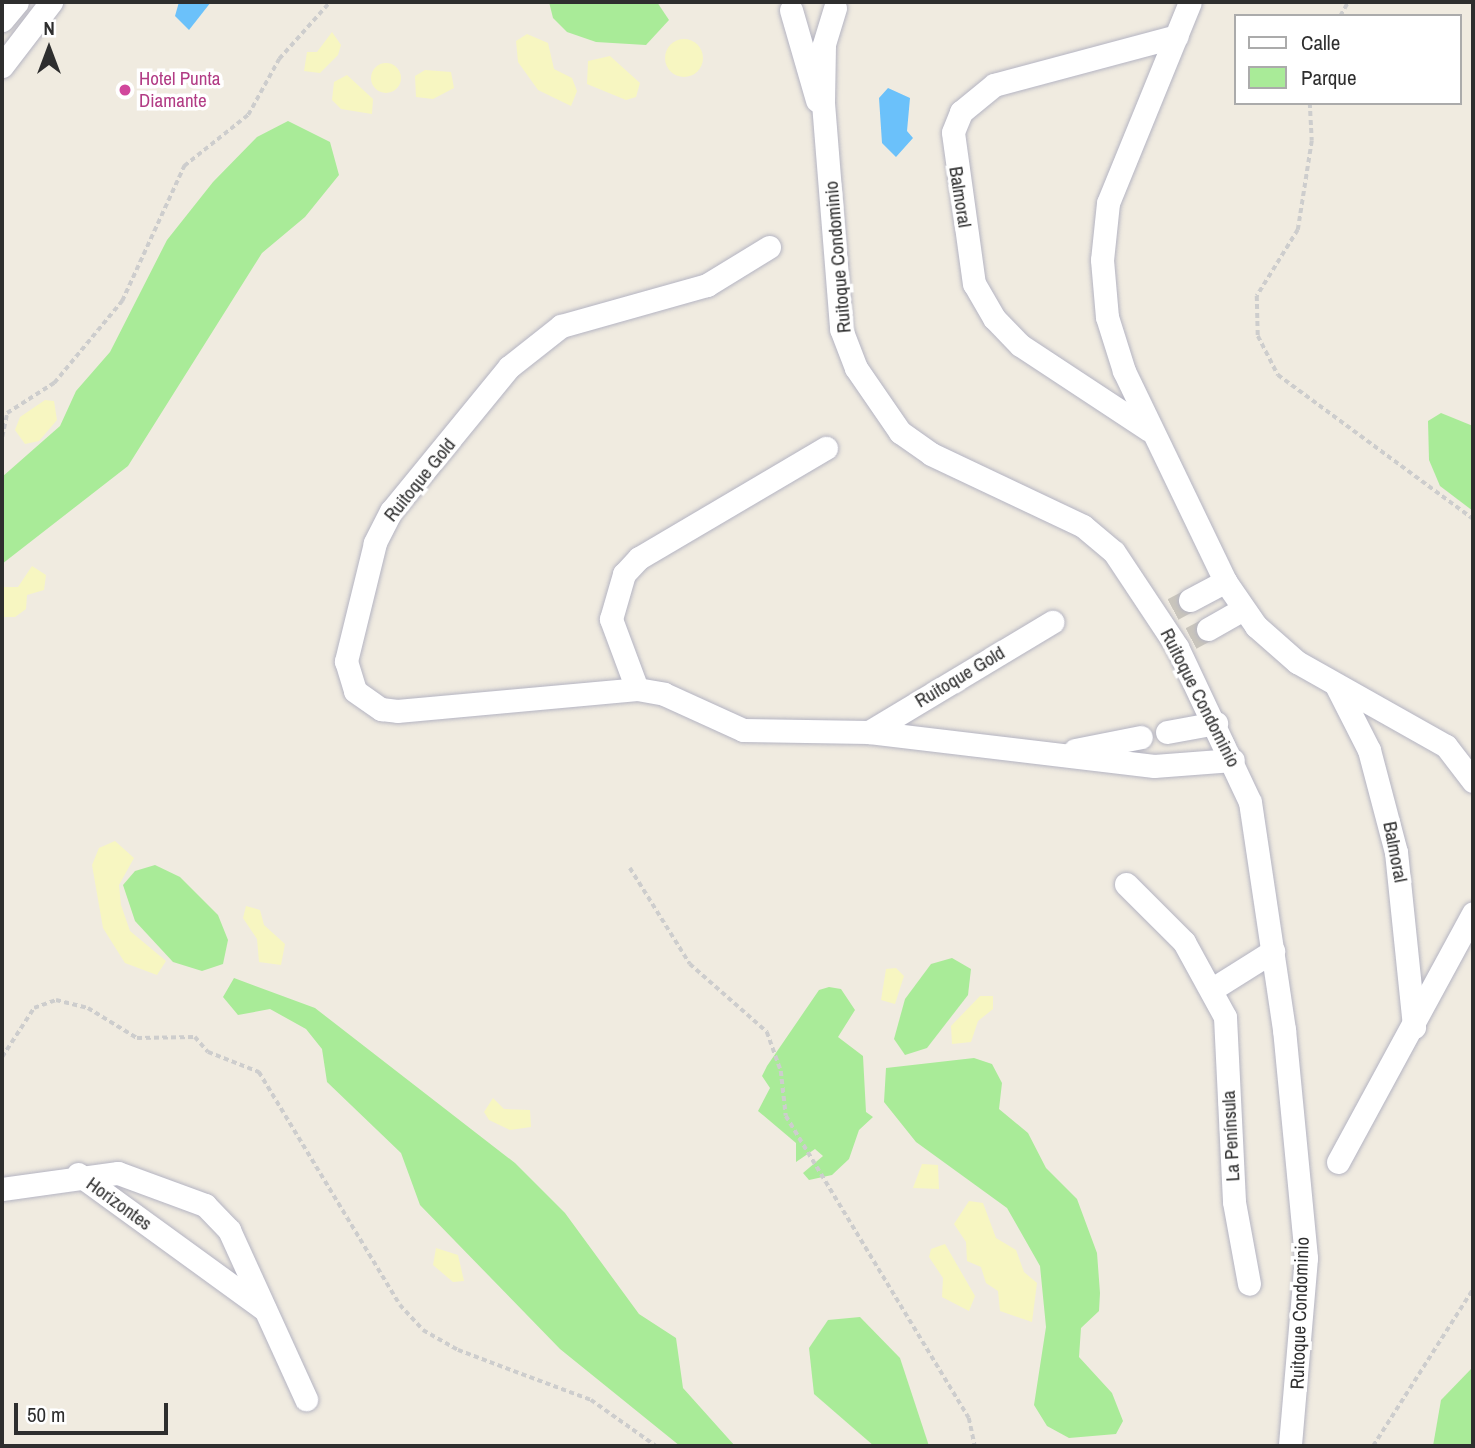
<!DOCTYPE html>
<meta charset="utf-8">
<style>
body{margin:0}
#map{position:relative;width:1475px;height:1448px;overflow:hidden;background:#f0ebe0;font-family:"Archivo Narrow",sans-serif}
div>[style]{position:absolute}
.green>*{inset:0;background:#a9eb98}
.sand>*{inset:0;background:#f7f6c1}
.round{border-radius:50%}
.water>*{inset:0;background:#6bc1fa}
.minor-tunnel>*{height:23px;margin-top:-11.5px;transform-origin:0;background:repeating-linear-gradient(90deg,#c9c5bc 0 23px,transparent 0 34px)}
.path>*{height:3.5px;margin-top:-1.75px;transform-origin:0;background:repeating-linear-gradient(90deg,#cdcdcd 0 5px,transparent 0 8.5px)}
.roads{filter:drop-shadow(0 0 2px #b4b4c2) drop-shadow(0 0 2px #b4b4c2)}
.minor>*{height:23px;margin:-11.5px;padding:0 11.5px;transform-origin:11.5px;border-radius:11.5px;background:#fff}
.dots>*{width:19px;height:19px;translate:-50% -50%;box-sizing:border-box;border:4px solid #fff;border-radius:50%}
span{translate:-50% -50%;white-space:nowrap;text-align:center;line-height:1.15;-webkit-text-stroke:7px #fff;paint-order:stroke}
.hotel-label{font-size:19px;color:#b23c85}
.left{translate:0 -50%;text-align:left}
.street-label{font-size:19px;color:#2e2e2e}
.frame{position:absolute;inset:0;border:4px solid #2e2e2e;pointer-events:none}
.legend{position:absolute;left:1234px;top:14px;width:228px;height:91px;box-sizing:border-box;background:#fff;border:2px solid #ababab;margin:0;padding:9px 12px;list-style:none;font-size:21px;color:#2e2e2e}
.legend li{display:flex;align-items:center;gap:14px;height:35px}
.legend b{width:35px;border:2px solid #ababab}
.north{position:absolute;left:14px;top:14px;width:70px;height:70px;-webkit-text-stroke:5px #fff;paint-order:stroke;rotate:0deg;font-size:19px;font-weight:700;line-height:28px;text-align:center;color:#2e2e2e}
.north::after{content:'';display:block;margin:auto;width:24px;height:32px;background:#2e2e2e;clip-path:polygon(50% 0,100% 100%,50% 72%,0 100%)}
.scale{position:absolute;left:14px;top:1403px;width:154px;height:32px;box-sizing:border-box;border:4px solid #2e2e2e;border-top:0;padding-left:9px;font-size:21px;line-height:24px;white-space:nowrap;color:#2e2e2e;-webkit-text-stroke:5px #fff;paint-order:stroke}
</style>
<div id="map">
<div class="green">
<div style="clip-path:polygon(549px 2px,657px 2px,669px 20px,646px 45px,596px 42px,567px 32px,553px 18px)"></div>
<div style="clip-path:polygon(288px 121px,330px 142px,339px 175px,305px 217px,262px 253px,128px 466px,2px 564px,2px 477px,60px 426px,76px 391px,110px 352px,167px 240px,213px 182px,257px 137px)"></div>
<div style="clip-path:polygon(1441px 413px,1473px 426px,1473px 511px,1440px 486px,1429px 460px,1428px 421px)"></div>
<div style="clip-path:polygon(155px 865px,180px 877px,218px 915px,228px 940px,223px 964px,202px 971px,173px 962px,135px 921px,123px 885px,135px 871px)"></div>
<div style="clip-path:polygon(952px 958px,971px 969px,968px 995px,927px 1048px,905px 1055px,894px 1039px,905px 999px,931px 964px)"></div>
<div style="clip-path:polygon(234px 978px,315px 1008px,515px 1163px,565px 1213px,639px 1314px,676px 1338px,683px 1388px,735px 1446px,680px 1446px,560px 1349px,420px 1205px,401px 1153px,327px 1082px,322px 1049px,306px 1029px,270px 1009px,238px 1015px,223px 997px)"></div>
<div style="clip-path:polygon(829px 987px,841px 989px,855px 1010px,838px 1037px,863px 1056px,866px 1112px,873px 1117px,859px 1130px,849px 1159px,832px 1175px,809px 1180px,803px 1173px,823px 1156px,815px 1149px,796px 1162px,796px 1143px,758px 1111px,770px 1088px,762px 1076px,767px 1066px,819px 990px)"></div>
<div style="clip-path:polygon(974px 1058px,992px 1064px,1002px 1083px,999px 1109px,1028px 1133px,1046px 1168px,1077px 1199px,1097px 1253px,1100px 1293px,1099px 1311px,1081px 1328px,1079px 1357px,1112px 1393px,1123px 1421px,1116px 1434px,1069px 1438px,1047px 1426px,1034px 1405px,1046px 1327px,1040px 1266px,1007px 1208px,916px 1142px,884px 1102px,886px 1068px)"></div>
<div style="clip-path:polygon(860px 1317px,900px 1358px,929px 1446px,874px 1446px,814px 1394px,809px 1348px,828px 1320px)"></div>
<div style="clip-path:polygon(1473px 1367px,1473px 1446px,1433px 1446px,1441px 1400px)"></div>
</div>
<div class="sand">
<div style="clip-path:polygon(332px 32px,341px 45px,338px 55px,320px 73px,304px 71px,307px 52px,317px 52px)"></div>
<div style="clip-path:polygon(527px 34px,548px 43px,554px 69px,572px 78px,577px 91px,571px 106px,538px 90px,518px 62px,516px 41px)"></div>
<div class="round" style="left:665px;top:39px;width:38px;height:38px"></div>
<div style="clip-path:polygon(610px 56px,640px 83px,636px 97px,626px 100px,587px 84px,588px 61px)"></div>
<div class="round" style="left:371px;top:63px;width:30px;height:30px"></div>
<div style="clip-path:polygon(425px 70px,451px 72px,454px 88px,433px 99px,416px 97px,415px 76px)"></div>
<div style="clip-path:polygon(347px 75px,373px 99px,372px 114px,341px 109px,332px 100px,334px 82px)"></div>
<div style="clip-path:polygon(45px 400px,54px 401px,57px 420px,39px 441px,25px 444px,15px 430px,20px 417px)"></div>
<div style="clip-path:polygon(32px 566px,46px 575px,44px 590px,27px 595px,26px 609px,15px 617px,2px 617px,2px 587px,18px 587px)"></div>
<div style="clip-path:polygon(115px 841px,134px 858px,119px 885px,121px 905px,130px 931px,166px 961px,157px 975px,125px 963px,103px 928px,92px 865px,99px 848px)"></div>
<div style="clip-path:polygon(246px 906px,260px 910px,264px 925px,285px 944px,281px 965px,259px 962px,257px 939px,243px 918px)"></div>
<div style="clip-path:polygon(886px 969px,896px 968px,904px 976px,895px 1004px,881px 1000px)"></div>
<div style="clip-path:polygon(980px 996px,993px 996px,993px 1009px,978px 1021px,971px 1042px,952px 1044px,951px 1026px)"></div>
<div style="clip-path:polygon(493px 1098px,504px 1109px,530px 1110px,531px 1127px,510px 1130px,489px 1120px,484px 1112px)"></div>
<div style="clip-path:polygon(922px 1164px,938px 1165px,939px 1189px,913px 1188px)"></div>
<div style="clip-path:polygon(969px 1201px,983px 1203px,996px 1238px,1016px 1250px,1024px 1272px,1037px 1283px,1032px 1322px,1000px 1311px,998px 1291px,986px 1283px,981px 1267px,967px 1261px,966px 1242px,954px 1224px)"></div>
<div style="clip-path:polygon(945px 1244px,975px 1296px,969px 1311px,942px 1297px,943px 1278px,929px 1257px,931px 1249px)"></div>
<div style="clip-path:polygon(436px 1248px,458px 1255px,464px 1281px,453px 1282px,433px 1265px)"></div>
</div>
<div class="water">
<div style="clip-path:polygon(179px 2px,211px 2px,189px 30px,175px 16px)"></div>
<div style="clip-path:polygon(888px 88px,910px 98px,907px 131px,913px 138px,896px 157px,882px 143px,879px 98px)"></div>
</div>
<div class="minor-tunnel">
<div style="left:1173px;top:609px;width:19px;rotate:-28deg"></div>
<div style="left:1191px;top:638px;width:19px;rotate:-28deg"></div>
</div>
<div class="path">
<div style="left:1340px;top:16px;width:16px;rotate:-60deg"></div>
<div style="left:1310px;top:103px;width:38px;rotate:87deg"></div>
<div style="left:1312px;top:141px;width:90px;rotate:98.9deg"></div>
<div style="left:1298px;top:230px;width:78px;rotate:121.8deg"></div>
<div style="left:1257px;top:296px;width:40px;rotate:88.6deg"></div>
<div style="left:1258px;top:336px;width:44px;rotate:62.9deg"></div>
<div style="left:1278px;top:375px;width:242px;rotate:36.4deg"></div>
<div style="left:2px;top:437px;width:25px;rotate:-78deg"></div>
<div style="left:7px;top:413px;width:56px;rotate:-32.6deg"></div>
<div style="left:54px;top:383px;width:107px;rotate:-50.3deg"></div>
<div style="left:122px;top:301px;width:149px;rotate:-65.3deg"></div>
<div style="left:184px;top:166px;width:82px;rotate:-38.6deg"></div>
<div style="left:248px;top:115px;width:64px;rotate:-61deg"></div>
<div style="left:279px;top:59px;width:76px;rotate:-48.2deg"></div>
<div style="left:630px;top:868px;width:113px;rotate:58deg"></div>
<div style="left:690px;top:964px;width:103px;rotate:41.4deg"></div>
<div style="left:767px;top:1032px;width:41px;rotate:70.3deg"></div>
<div style="left:781px;top:1071px;width:45px;rotate:83.7deg"></div>
<div style="left:786px;top:1116px;width:353px;rotate:58.8deg"></div>
<div style="left:969px;top:1418px;width:29px;rotate:78deg"></div>
<div style="left:2px;top:1057px;width:59px;rotate:-56.9deg"></div>
<div style="left:34px;top:1008px;width:23px;rotate:-20deg"></div>
<div style="left:56px;top:1000px;width:33px;rotate:14deg"></div>
<div style="left:88px;top:1008px;width:57px;rotate:31.5deg"></div>
<div style="left:137px;top:1038px;width:58px;rotate:-1deg"></div>
<div style="left:195px;top:1037px;width:20px;rotate:49deg"></div>
<div style="left:208px;top:1052px;width:55px;rotate:21.4deg"></div>
<div style="left:259px;top:1072px;width:272px;rotate:58.8deg"></div>
<div style="left:400px;top:1305px;width:34px;rotate:47deg"></div>
<div style="left:423px;top:1330px;width:40px;rotate:29.7deg"></div>
<div style="left:458px;top:1350px;width:142px;rotate:20.6deg"></div>
<div style="left:591px;top:1400px;width:80px;rotate:35.3deg"></div>
<div style="left:1373px;top:1446px;width:186px;rotate:-57.5deg"></div>
</div>
<div class="roads">
<div class="minor">
<div style="left:1190px;top:2px;width:217px;rotate:112.2deg"></div>
<div style="left:1108px;top:203px;width:57px;rotate:96deg"></div>
<div style="left:1102px;top:260px;width:57px;rotate:85deg"></div>
<div style="left:1107px;top:317px;width:57px;rotate:72.5deg"></div>
<div style="left:1124px;top:371px;width:233px;rotate:64.3deg"></div>
<div style="left:1225px;top:581px;width:55px;rotate:55.4deg"></div>
<div style="left:1256px;top:626px;width:55px;rotate:41.3deg"></div>
<div style="left:1297px;top:662px;width:171px;rotate:29.4deg"></div>
<div style="left:1446px;top:746px;width:44px;rotate:52.4deg"></div>
<div style="left:835px;top:8px;width:39px;rotate:107deg"></div>
<div style="left:824px;top:45px;width:58px;rotate:91deg"></div>
<div style="left:823px;top:103px;width:227px;rotate:85.4deg"></div>
<div style="left:841px;top:329px;width:42px;rotate:69deg"></div>
<div style="left:856px;top:368px;width:78px;rotate:55.5deg"></div>
<div style="left:900px;top:432px;width:38px;rotate:35deg"></div>
<div style="left:931px;top:454px;width:168px;rotate:25.3deg"></div>
<div style="left:1083px;top:526px;width:40px;rotate:40deg"></div>
<div style="left:1114px;top:552px;width:114px;rotate:56.4deg"></div>
<div style="left:1177px;top:647px;width:171px;rotate:64.8deg"></div>
<div style="left:1250px;top:802px;width:230px;rotate:81.5deg"></div>
<div style="left:1284px;top:1029px;width:230px;rotate:84.5deg"></div>
<div style="left:1306px;top:1258px;width:189px;rotate:94.9deg"></div>
<div style="left:791px;top:10px;width:94px;rotate:73.9deg"></div>
<div style="left:2px;top:20px;width:23px;rotate:-50deg"></div>
<div style="left:2px;top:66px;width:81px;rotate:-52.6deg"></div>
<div style="left:769px;top:247px;width:73px;rotate:148.5deg"></div>
<div style="left:707px;top:285px;width:152px;rotate:164.3deg"></div>
<div style="left:561px;top:326px;width:66px;rotate:141.7deg"></div>
<div style="left:509px;top:367px;width:186px;rotate:129.3deg"></div>
<div style="left:391px;top:511px;width:36px;rotate:117deg"></div>
<div style="left:375px;top:543px;width:122px;rotate:103.8deg"></div>
<div style="left:346px;top:661px;width:31px;rotate:73deg"></div>
<div style="left:355px;top:691px;width:32px;rotate:35deg"></div>
<div style="left:381px;top:709px;width:16px;rotate:7deg"></div>
<div style="left:397px;top:711px;width:241px;rotate:-5.2deg"></div>
<div style="left:637px;top:689px;width:27px;rotate:10deg"></div>
<div style="left:664px;top:694px;width:87px;rotate:24.5deg"></div>
<div style="left:743px;top:730px;width:126px;rotate:0.9deg"></div>
<div style="left:869px;top:732px;width:287px;rotate:6.8deg"></div>
<div style="left:1154px;top:766px;width:79px;rotate:-4.3deg"></div>
<div style="left:1149px;top:430px;width:154px;rotate:-146.6deg"></div>
<div style="left:1020px;top:345px;width:37px;rotate:-134deg"></div>
<div style="left:994px;top:318px;width:39px;rotate:-120deg"></div>
<div style="left:974px;top:284px;width:153px;rotate:-97.9deg"></div>
<div style="left:953px;top:132px;width:22px;rotate:-68deg"></div>
<div style="left:961px;top:112px;width:43px;rotate:-39.3deg"></div>
<div style="left:994px;top:85px;width:189px;rotate:-15deg"></div>
<div style="left:1190px;top:600px;width:40px;rotate:-28deg"></div>
<div style="left:1208px;top:629px;width:40px;rotate:-29.7deg"></div>
<div style="left:1337px;top:687px;width:71px;rotate:63.1deg"></div>
<div style="left:1369px;top:750px;width:106px;rotate:75.2deg"></div>
<div style="left:1396px;top:852px;width:176px;rotate:84.1deg"></div>
<div style="left:637px;top:689px;width:75px;rotate:-110.4deg"></div>
<div style="left:611px;top:619px;width:47px;rotate:-73.9deg"></div>
<div style="left:624px;top:574px;width:22px;rotate:-47deg"></div>
<div style="left:639px;top:558px;width:217px;rotate:-30.5deg"></div>
<div style="left:869px;top:732px;width:214px;rotate:-31deg"></div>
<div style="left:1167px;top:732px;width:50px;rotate:-10.4deg"></div>
<div style="left:1075px;top:750px;width:67px;rotate:-11.1deg"></div>
<div style="left:1126px;top:884px;width:82px;rotate:45deg"></div>
<div style="left:1184px;top:942px;width:85px;rotate:61.3deg"></div>
<div style="left:1225px;top:1017px;width:185px;rotate:87.2deg"></div>
<div style="left:1234px;top:1202px;width:83px;rotate:79.6deg"></div>
<div style="left:1214px;top:988px;width:70px;rotate:-32.1deg"></div>
<div style="left:1338px;top:1162px;width:283px;rotate:-61.5deg"></div>
<div style="left:78px;top:1174px;width:231px;rotate:36deg"></div>
<div style="left:2px;top:1189px;width:117px;rotate:-7.9deg"></div>
<div style="left:118px;top:1173px;width:93px;rotate:20.2deg"></div>
<div style="left:205px;top:1205px;width:35px;rotate:46deg"></div>
<div style="left:229px;top:1230px;width:186px;rotate:65.5deg"></div>
</div>
</div>
<div class="dots">
<div style="left:125px;top:90px;background:#d1479c"></div>
</div>
<div class="hotel-label">
<span class="left" style="left:139px;top:90px">Hotel Punta<br>Diamante</span>
</div>
<div class="street-label">
<span style="left:960px;top:197px;rotate:81deg">Balmoral</span>
<span style="left:838px;top:257px;rotate:-95deg">Ruitoque Condominio</span>
<span style="left:420px;top:480px;rotate:-51deg">Ruitoque Gold</span>
<span style="left:960px;top:677px;rotate:-31deg">Ruitoque Gold</span>
<span style="left:1200px;top:698px;rotate:63deg">Ruitoque Condominio</span>
<span style="left:1395px;top:852px;rotate:79deg">Balmoral</span>
<span style="left:1231px;top:1136px;rotate:-93deg">La Península</span>
<span style="left:119px;top:1204px;rotate:36deg">Horizontes</span>
<span style="left:1300px;top:1313px;rotate:-88deg">Ruitoque Condominio</span>
</div>
<div class="frame"></div>
<ul class="legend">
<li><b style="height:9px;background:#fff"></b>Calle</li>
<li><b style="height:19px;background:#a9eb98"></b>Parque</li>
</ul>
<div class="north">N</div>
<div class="scale">50 m</div>
</div>
